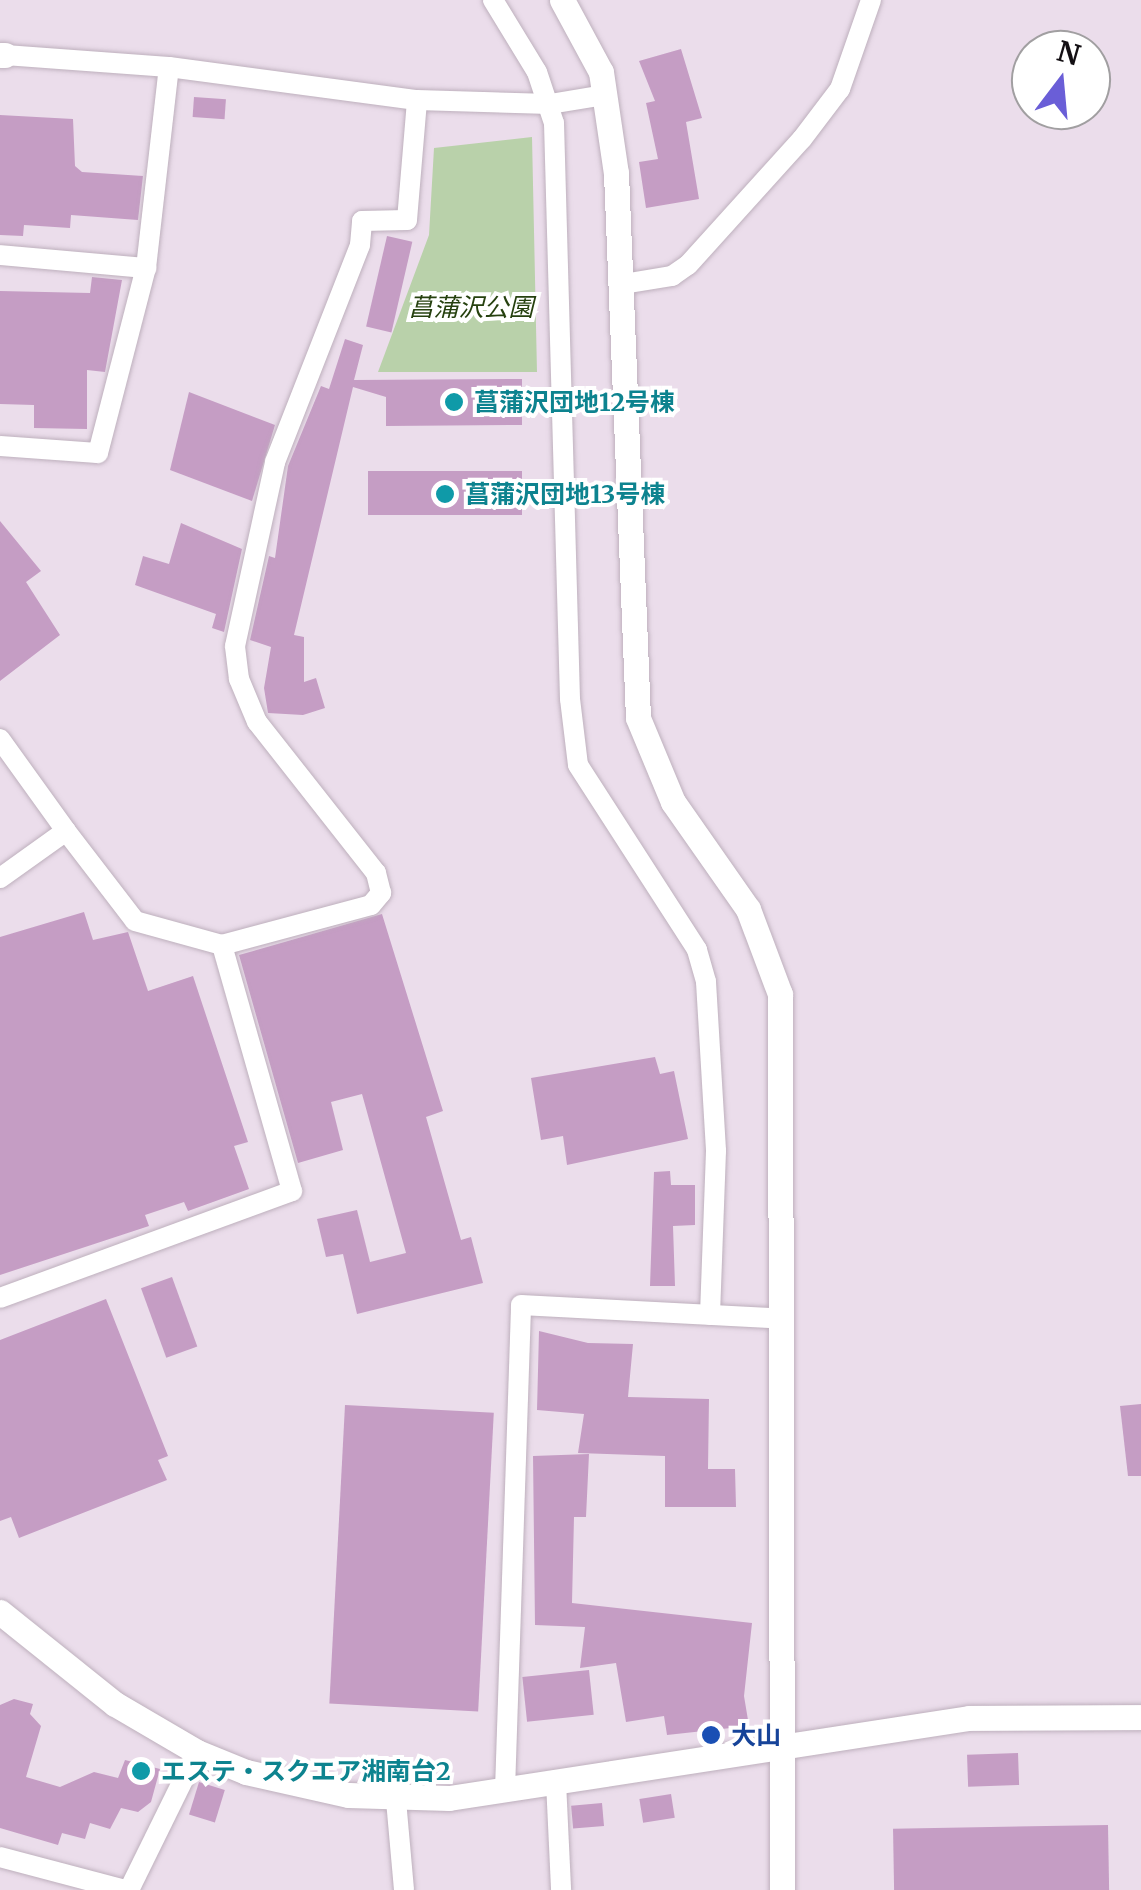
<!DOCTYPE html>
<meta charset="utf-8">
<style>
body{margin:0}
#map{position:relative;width:1141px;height:1890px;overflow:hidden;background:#ebddeb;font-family:Merriweather,"Noto Sans JP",serif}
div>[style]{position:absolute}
.green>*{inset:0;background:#b9d1aa}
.building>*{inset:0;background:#c59dc4;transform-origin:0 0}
.roads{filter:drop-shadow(0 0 2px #beb0bd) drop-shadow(0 0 2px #beb0bd)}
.minor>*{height:20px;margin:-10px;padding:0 10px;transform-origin:10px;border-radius:10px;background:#fff}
.tertiary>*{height:25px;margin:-12.5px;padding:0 12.5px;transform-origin:12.5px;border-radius:12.5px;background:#fff}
.dots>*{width:28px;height:28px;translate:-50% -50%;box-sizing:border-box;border:5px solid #fff;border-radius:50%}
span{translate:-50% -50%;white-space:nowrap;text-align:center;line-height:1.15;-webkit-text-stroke:8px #fff;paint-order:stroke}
.park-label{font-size:25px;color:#26410f;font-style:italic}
.culture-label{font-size:25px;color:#0d838f;font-weight:700}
.left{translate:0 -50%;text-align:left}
.transit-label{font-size:25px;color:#164399;font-weight:700}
.north{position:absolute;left:1011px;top:30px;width:100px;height:100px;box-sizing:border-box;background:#fff;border:2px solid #a19fa1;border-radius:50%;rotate:16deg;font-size:28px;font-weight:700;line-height:40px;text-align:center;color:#130f13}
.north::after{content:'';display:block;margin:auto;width:35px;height:45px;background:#6a5ed7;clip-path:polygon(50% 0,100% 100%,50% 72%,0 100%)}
</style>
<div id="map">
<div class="green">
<div style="clip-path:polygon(532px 137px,537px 372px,378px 372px,429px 235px,434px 148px)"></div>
</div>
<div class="building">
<div style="clip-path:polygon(681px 49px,702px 118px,686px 122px,699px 199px,646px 208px,639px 162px,658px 159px,646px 103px,655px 101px,639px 61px)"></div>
<div style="left:194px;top:97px;width:32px;height:20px;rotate:4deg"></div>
<div style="clip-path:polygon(0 115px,73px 119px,75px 166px,82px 172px,143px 176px,138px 220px,71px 215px,70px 228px,24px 225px,23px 236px,0 235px)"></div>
<div style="left:387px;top:236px;width:26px;height:93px;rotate:13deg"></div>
<div style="clip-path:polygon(92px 277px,122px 280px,105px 372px,87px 370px,87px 429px,34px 428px,34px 405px,0 404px,0 291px,90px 293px)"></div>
<div style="clip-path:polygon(345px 339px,363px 345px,354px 380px,522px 379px,522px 425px,386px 426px,386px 397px,353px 387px,294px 635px,304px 637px,304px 682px,316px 678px,325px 708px,303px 715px,268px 713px,264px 688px,271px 647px,250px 640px,269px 556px,275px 558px,288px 466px,321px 386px,329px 389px)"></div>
<div style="clip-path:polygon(189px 392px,275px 425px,252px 501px,170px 470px)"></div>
<div style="left:522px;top:471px;width:44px;height:154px;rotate:90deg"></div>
<div style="clip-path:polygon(0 521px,41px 571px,26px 582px,60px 635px,0 681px)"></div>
<div style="clip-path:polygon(181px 523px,242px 549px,224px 632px,212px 628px,216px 614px,135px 585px,143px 556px,169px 564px)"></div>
<div style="clip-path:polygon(84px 912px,93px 940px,128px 932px,148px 991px,193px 976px,248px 1142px,234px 1146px,249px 1189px,188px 1211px,184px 1202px,145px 1215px,149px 1226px,0 1275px,0 937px)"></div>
<div style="clip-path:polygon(382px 914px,443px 1111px,426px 1117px,461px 1240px,471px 1237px,483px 1283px,357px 1314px,343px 1254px,326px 1257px,317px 1219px,357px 1210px,370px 1262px,406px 1253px,362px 1094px,331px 1102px,343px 1150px,298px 1163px,239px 955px)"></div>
<div style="clip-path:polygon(655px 1057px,660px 1074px,674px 1071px,688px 1139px,567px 1165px,563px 1136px,541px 1140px,531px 1078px)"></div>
<div style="clip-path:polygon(670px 1171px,671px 1185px,695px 1185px,695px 1225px,673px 1226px,675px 1286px,650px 1286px,654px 1172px)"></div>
<div style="left:172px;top:1277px;width:74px;height:33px;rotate:70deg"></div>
<div style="clip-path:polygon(106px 1299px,168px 1456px,158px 1460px,167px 1480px,19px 1538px,11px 1517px,0 1521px,0 1340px)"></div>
<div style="clip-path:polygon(539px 1331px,588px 1343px,633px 1344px,628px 1397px,709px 1399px,708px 1469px,735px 1469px,736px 1507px,665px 1507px,665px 1456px,578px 1453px,584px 1414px,537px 1410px)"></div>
<div style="clip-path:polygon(1141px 1404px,1141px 1476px,1128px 1476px,1120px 1406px)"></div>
<div style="left:345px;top:1405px;width:149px;height:299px;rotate:3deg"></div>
<div style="clip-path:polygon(589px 1454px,586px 1517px,574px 1517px,572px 1603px,752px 1623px,744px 1696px,749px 1726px,667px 1735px,664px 1716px,626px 1722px,616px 1663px,580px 1668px,585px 1627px,535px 1625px,533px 1456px)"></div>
<div style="left:589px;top:1670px;width:45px;height:67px;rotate:84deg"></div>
<div style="clip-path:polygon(14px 1699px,33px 1704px,30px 1714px,41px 1726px,26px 1777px,60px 1787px,94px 1772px,118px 1778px,125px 1760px,160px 1769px,151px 1802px,138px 1812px,121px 1808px,110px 1829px,90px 1823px,85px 1839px,62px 1833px,58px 1845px,0 1828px,0 1705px)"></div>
<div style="left:1018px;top:1753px;width:32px;height:51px;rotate:88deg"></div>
<div style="left:199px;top:1782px;width:27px;height:34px;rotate:17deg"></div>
<div style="left:671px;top:1794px;width:24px;height:32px;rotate:81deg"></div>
<div style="left:602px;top:1803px;width:23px;height:31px;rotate:85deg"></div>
<div style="left:1108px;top:1825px;width:65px;height:215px;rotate:89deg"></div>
</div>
<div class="roads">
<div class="minor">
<div style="left:493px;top:0;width:84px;rotate:58.6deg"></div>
<div style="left:537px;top:72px;width:54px;rotate:71.6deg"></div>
<div style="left:554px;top:123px;width:576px;rotate:88.41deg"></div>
<div style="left:570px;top:699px;width:66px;rotate:83.1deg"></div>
<div style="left:578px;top:765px;width:220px;rotate:57.2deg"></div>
<div style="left:697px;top:950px;width:33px;rotate:74deg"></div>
<div style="left:706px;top:982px;width:169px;rotate:86.6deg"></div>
<div style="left:716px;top:1151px;width:164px;rotate:92.1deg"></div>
<div style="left:5px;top:55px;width:164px;rotate:4.2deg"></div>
<div style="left:169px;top:67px;width:250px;rotate:7.6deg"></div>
<div style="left:417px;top:100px;width:133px;rotate:1.7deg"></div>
<div style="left:550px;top:104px;width:56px;rotate:-9.3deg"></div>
<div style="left:0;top:255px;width:147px;rotate:5.1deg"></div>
<div style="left:623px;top:284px;width:50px;rotate:-9.3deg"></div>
<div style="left:672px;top:276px;width:19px;rotate:-35deg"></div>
<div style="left:688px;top:265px;width:170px;rotate:-47.9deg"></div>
<div style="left:802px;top:139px;width:63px;rotate:-52.8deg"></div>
<div style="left:840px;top:89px;width:94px;rotate:-70.8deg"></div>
<div style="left:0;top:446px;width:98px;rotate:4.1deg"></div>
<div style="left:98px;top:453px;width:191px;rotate:-75.5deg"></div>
<div style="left:146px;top:268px;width:202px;rotate:-83.5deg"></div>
<div style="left:0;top:739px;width:113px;rotate:54.3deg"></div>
<div style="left:66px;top:831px;width:81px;rotate:144.5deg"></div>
<div style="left:66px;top:831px;width:113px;rotate:52.5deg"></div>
<div style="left:135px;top:921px;width:90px;rotate:15.4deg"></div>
<div style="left:0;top:1298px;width:311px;rotate:-20.1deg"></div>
<div style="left:292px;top:1191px;width:256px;rotate:-105.9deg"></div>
<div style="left:222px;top:945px;width:154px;rotate:-15deg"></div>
<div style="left:371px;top:905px;width:16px;rotate:-50deg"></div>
<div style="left:381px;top:893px;width:21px;rotate:-104deg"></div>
<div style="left:376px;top:873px;width:192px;rotate:-128.2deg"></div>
<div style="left:257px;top:722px;width:47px;rotate:-112.7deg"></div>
<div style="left:239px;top:679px;width:33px;rotate:-97deg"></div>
<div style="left:235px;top:646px;width:188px;rotate:-77.7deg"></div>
<div style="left:275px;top:462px;width:233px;rotate:-68.6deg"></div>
<div style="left:360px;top:245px;width:24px;rotate:-85deg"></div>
<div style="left:362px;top:221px;width:45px;rotate:-1.3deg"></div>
<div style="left:407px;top:220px;width:120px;rotate:-85.2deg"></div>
<div style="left:556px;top:1782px;width:108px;rotate:87.3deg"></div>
<div style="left:505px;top:1790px;width:485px;rotate:-88.1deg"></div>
<div style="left:521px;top:1305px;width:263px;rotate:3deg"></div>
<div style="left:396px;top:1800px;width:90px;rotate:84.9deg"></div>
<div style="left:0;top:1857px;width:129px;rotate:14.8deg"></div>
<div style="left:129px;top:1890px;width:154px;rotate:-63.8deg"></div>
</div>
<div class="tertiary">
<div style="left:562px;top:0;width:82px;rotate:61.6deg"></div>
<div style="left:601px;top:72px;width:102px;rotate:81.6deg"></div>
<div style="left:616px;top:173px;width:545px;rotate:87.69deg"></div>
<div style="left:638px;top:718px;width:91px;rotate:67.4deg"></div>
<div style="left:673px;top:802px;width:131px;rotate:55deg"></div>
<div style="left:748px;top:909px;width:91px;rotate:69.4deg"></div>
<div style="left:780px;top:994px;width:896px;rotate:89.87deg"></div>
<div style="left:0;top:55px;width:5px"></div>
<div style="left:0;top:1612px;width:147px;rotate:38.7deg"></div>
<div style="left:115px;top:1704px;width:95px;rotate:30.3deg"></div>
<div style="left:197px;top:1752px;width:53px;rotate:22.2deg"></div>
<div style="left:246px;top:1772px;width:105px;rotate:12.7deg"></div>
<div style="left:348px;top:1795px;width:101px;rotate:1.7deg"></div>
<div style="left:449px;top:1798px;width:526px;rotate:-8.75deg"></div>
<div style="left:969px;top:1718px;width:172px;rotate:-0.3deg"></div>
</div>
</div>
<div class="dots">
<div style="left:454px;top:402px;background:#0f9aa8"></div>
<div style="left:445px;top:494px;background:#0f9aa8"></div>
<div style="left:711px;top:1735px;background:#1a4fb4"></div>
<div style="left:141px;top:1771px;background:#0f9aa8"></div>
</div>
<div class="park-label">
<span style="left:471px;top:307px">菖蒲沢公園</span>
</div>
<div class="culture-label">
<span class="left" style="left:474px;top:402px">菖蒲沢団地12号棟</span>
<span class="left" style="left:465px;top:494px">菖蒲沢団地13号棟</span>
<span class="left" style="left:161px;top:1771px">エステ・スクエア湘南台2</span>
</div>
<div class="transit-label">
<span class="left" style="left:731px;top:1735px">大山</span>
</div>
<div class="north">N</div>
</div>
